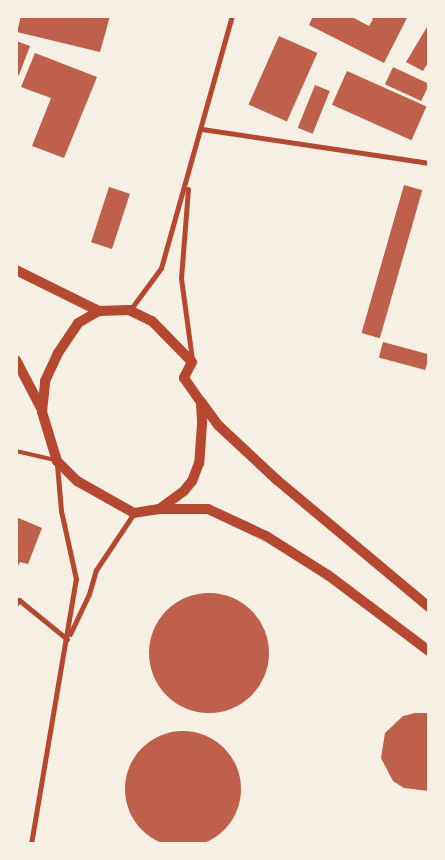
<!DOCTYPE html>
<style>
body{margin:0}
#map{position:relative;width:445px;height:860px;overflow:hidden;background:#f6efe4;font-family:Mulish,sans-serif}
div>[style]{position:absolute}
.building>*{inset:0;background:#bf614a;transform-origin:0 0}
.round{border-radius:50%}
.service>*{height:4px;margin:-2px;padding:0 2px;transform-origin:2px;border-radius:2px;background:#b5482f}
.minor>*{height:5px;margin:-2.5px;padding:0 2.5px;transform-origin:2.5px;border-radius:2.5px;background:#b5482f}
.secondary>*{height:10px;margin:-5px;padding:0 5px;transform-origin:5px;border-radius:5px;background:#b5482f}
span{translate:-50% -50%;white-space:nowrap;text-align:center;line-height:1.15;-webkit-text-stroke:4px #f6efe4;paint-order:stroke}
.frame{position:absolute;inset:0;border:18px solid #f6efe4;pointer-events:none}
</style>
<div id="map">
<div class="building">
<div style="clip-path:polygon(21px 16px,110px 16px,100px 52px,17px 32px)"></div>
<div style="clip-path:polygon(313px 16px,350px 16px,369px 26px,373px 19px,368px 16px,408px 16px,384px 63px,309px 25px)"></div>
<div style="clip-path:polygon(427px 27px,429px 61px,423px 71px,406px 62px)"></div>
<div style="left:279px;top:36px;width:42px;height:75px;rotate:24deg"></div>
<div style="clip-path:polygon(16px 41px,30px 46px,19px 75px,16px 74px)"></div>
<div style="clip-path:polygon(35px 53px,97px 77px,64px 158px,32px 146px,51px 98px,21px 87px)"></div>
<div style="left:393px;top:67px;width:40px;height:19px;rotate:25deg"></div>
<div style="left:347px;top:71px;width:87px;height:37px;rotate:24deg"></div>
<div style="left:315px;top:85px;width:16px;height:46px;rotate:22deg"></div>
<div style="left:404px;top:185px;width:19px;height:154px;rotate:16deg"></div>
<div style="left:109px;top:187px;width:22px;height:58px;rotate:18deg"></div>
<div style="left:383px;top:342px;width:48px;height:16px;rotate:15deg"></div>
<div style="clip-path:polygon(16px 517px,42px 528px,28px 564px,20px 562px,16px 570px)"></div>
<div class="round" style="left:149px;top:593px;width:120px;height:120px"></div>
<div style="clip-path:polygon(415px 713px,429px 713px,429px 791px,404px 788px,393px 781px,381px 758px,385px 733px,403px 716px)"></div>
<div class="round" style="left:125px;top:731px;width:116px;height:116px"></div>
</div>
<div class="service">
<div style="left:16px;top:451px;width:40px;rotate:13deg"></div>
</div>
<div class="minor">
<div style="left:202px;top:129px;width:230px;rotate:8.5deg"></div>
<div style="left:188px;top:189px;width:89px;rotate:94.5deg"></div>
<div style="left:181px;top:278px;width:82px;rotate:82.3deg"></div>
<div style="left:130px;top:310px;width:52px;rotate:-53.6deg"></div>
<div style="left:161px;top:268px;width:262px;rotate:-74.3deg"></div>
<div style="left:16px;top:604px;width:5px;rotate:-53deg"></div>
<div style="left:19px;top:600px;width:62px;rotate:39.1deg"></div>
<div style="left:70px;top:634px;width:44px;rotate:-64.6deg"></div>
<div style="left:89px;top:594px;width:25px;rotate:-74deg"></div>
<div style="left:96px;top:570px;width:69px;rotate:-56.3deg"></div>
<div style="left:31px;top:844px;width:269px;rotate:-80.4deg"></div>
<div style="left:76px;top:579px;width:70px;rotate:-102.4deg"></div>
<div style="left:61px;top:511px;width:47px;rotate:-94.9deg"></div>
</div>
<div class="secondary">
<div style="left:16px;top:270px;width:93px;rotate:26.3deg"></div>
<div style="left:129px;top:310px;width:25px;rotate:26deg"></div>
<div style="left:152px;top:321px;width:57px;rotate:45.7deg"></div>
<div style="left:192px;top:362px;width:18px;rotate:117deg"></div>
<div style="left:184px;top:378px;width:29px;rotate:55deg"></div>
<div style="left:201px;top:402px;width:22px;rotate:87deg"></div>
<div style="left:202px;top:424px;width:39px;rotate:94deg"></div>
<div style="left:199px;top:463px;width:19px;rotate:111deg"></div>
<div style="left:192px;top:481px;width:13px;rotate:129deg"></div>
<div style="left:184px;top:491px;width:31px;rotate:144deg"></div>
<div style="left:159px;top:509px;width:25px;rotate:171deg"></div>
<div style="left:134px;top:513px;width:65px;rotate:-150.7deg"></div>
<div style="left:77px;top:481px;width:28px;rotate:-135deg"></div>
<div style="left:57px;top:461px;width:51px;rotate:-107deg"></div>
<div style="left:42px;top:412px;width:31px;rotate:-84deg"></div>
<div style="left:45px;top:381px;width:31px;rotate:-65deg"></div>
<div style="left:58px;top:353px;width:36px;rotate:-56deg"></div>
<div style="left:78px;top:323px;width:24px;rotate:-30deg"></div>
<div style="left:99px;top:311px;width:30px;rotate:-2deg"></div>
<div style="left:16px;top:360px;width:56px;rotate:62.5deg"></div>
<div style="left:202px;top:403px;width:27px;rotate:54deg"></div>
<div style="left:218px;top:425px;width:81px;rotate:43deg"></div>
<div style="left:277px;top:480px;width:198px;rotate:39.9deg"></div>
<div style="left:160px;top:509px;width:48px"></div>
<div style="left:208px;top:509px;width:64px;rotate:25deg"></div>
<div style="left:266px;top:536px;width:73px;rotate:32.2deg"></div>
<div style="left:328px;top:575px;width:126px;rotate:37deg"></div>
</div>
<div class="frame"></div>
</div>
